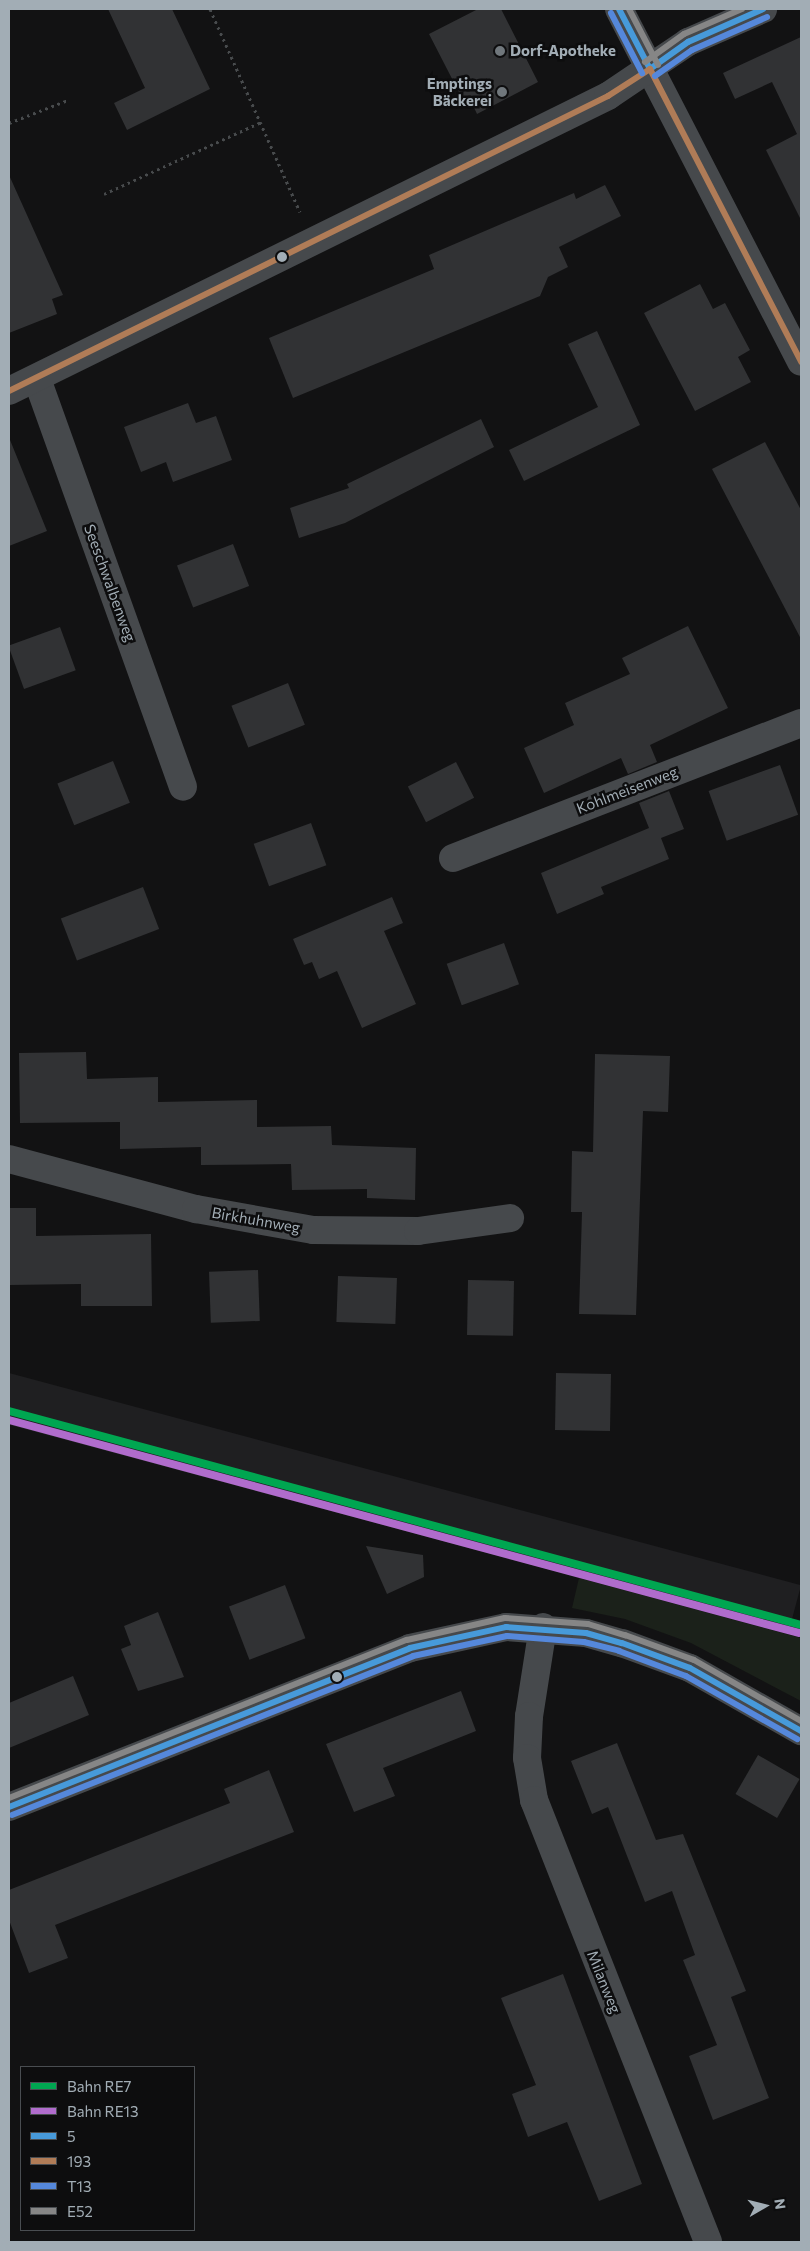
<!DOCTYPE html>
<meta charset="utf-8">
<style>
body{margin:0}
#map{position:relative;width:810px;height:2251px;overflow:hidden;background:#121213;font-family:Commissioner,sans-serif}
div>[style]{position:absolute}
.built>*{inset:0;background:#1f1f21;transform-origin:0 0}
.green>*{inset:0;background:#1b211a}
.building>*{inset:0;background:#313234;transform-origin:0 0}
.path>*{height:3px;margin-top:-1.5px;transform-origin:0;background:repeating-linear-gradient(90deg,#484b4d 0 2.5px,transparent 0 6.5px)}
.minor>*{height:28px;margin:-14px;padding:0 14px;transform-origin:14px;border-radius:14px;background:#46494c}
.bus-1>*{height:6px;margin:-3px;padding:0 3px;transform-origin:3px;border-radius:3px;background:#479ada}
.bus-2>*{height:6px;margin:-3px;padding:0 3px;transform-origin:3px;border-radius:3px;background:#b07c57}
.bus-3>*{height:6px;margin:-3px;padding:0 3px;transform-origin:3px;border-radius:3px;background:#5588db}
.bus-4>*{height:6px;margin:-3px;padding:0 3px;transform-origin:3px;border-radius:3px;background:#868686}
.rail-1>*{height:8px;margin:-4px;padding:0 4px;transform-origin:4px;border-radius:4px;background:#00a651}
.rail-2>*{height:8px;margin:-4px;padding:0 4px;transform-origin:4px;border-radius:4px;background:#b06ccc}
.dots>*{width:14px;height:14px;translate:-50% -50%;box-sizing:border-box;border:2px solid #0d0d0e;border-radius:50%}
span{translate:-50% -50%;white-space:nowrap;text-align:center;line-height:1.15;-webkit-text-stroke:5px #0d0d0e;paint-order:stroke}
.poi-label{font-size:15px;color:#a2adb5;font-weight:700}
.left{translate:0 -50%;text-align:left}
.right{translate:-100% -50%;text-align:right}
.street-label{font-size:15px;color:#a2adb5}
.frame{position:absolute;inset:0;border:10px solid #a2adb5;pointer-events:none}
.legend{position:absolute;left:20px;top:2066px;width:175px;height:165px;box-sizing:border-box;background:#0d0d0e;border:1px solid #494d51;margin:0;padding:6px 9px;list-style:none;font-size:15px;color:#a2adb5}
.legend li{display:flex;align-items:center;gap:10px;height:25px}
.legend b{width:25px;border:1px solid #494d51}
.north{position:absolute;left:740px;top:2181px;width:50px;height:50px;-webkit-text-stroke:4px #0d0d0e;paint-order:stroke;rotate:82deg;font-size:14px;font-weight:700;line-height:20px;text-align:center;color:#a2adb5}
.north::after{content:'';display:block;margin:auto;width:18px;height:22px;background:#a2adb5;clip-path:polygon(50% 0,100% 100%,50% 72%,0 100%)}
</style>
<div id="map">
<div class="built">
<div style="left:9px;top:1373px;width:820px;height:50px;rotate:15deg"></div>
</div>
<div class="green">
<div style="clip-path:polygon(579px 1578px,801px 1638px,801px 1701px,691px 1643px,625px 1619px,572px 1608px)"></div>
</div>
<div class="building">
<div style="clip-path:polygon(108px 9px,172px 9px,210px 89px,127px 130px,114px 103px,145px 88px)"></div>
<div style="clip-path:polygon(478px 9px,501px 9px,538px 82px,477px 114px,470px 99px,464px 102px,429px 34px)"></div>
<div style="clip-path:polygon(801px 37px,801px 220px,766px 150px,797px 134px,772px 82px,735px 99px,723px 73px)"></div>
<div style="clip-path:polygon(9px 175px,63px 295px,52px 299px,57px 314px,9px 333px)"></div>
<div style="clip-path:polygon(605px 185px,621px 216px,559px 247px,568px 267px,548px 277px,540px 296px,293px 398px,269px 338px,434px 269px,429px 255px,574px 193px,576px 199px)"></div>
<div style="clip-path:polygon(700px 284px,713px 309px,725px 303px,750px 350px,738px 357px,751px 382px,695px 411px,644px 313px)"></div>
<div style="clip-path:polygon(597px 331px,640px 425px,524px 481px,509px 450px,598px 407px,568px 344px)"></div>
<div style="clip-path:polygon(188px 403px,196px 423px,216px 416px,232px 460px,173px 482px,166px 462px,141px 472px,124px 427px)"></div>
<div style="clip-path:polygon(481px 419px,494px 447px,345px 523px,299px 538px,290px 508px,349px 488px,347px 484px)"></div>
<div style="clip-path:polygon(10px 440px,47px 531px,9px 546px,9px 441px)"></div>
<div style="clip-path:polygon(765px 442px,801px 510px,801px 639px,712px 469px)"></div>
<div style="left:233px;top:544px;width:45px;height:60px;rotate:69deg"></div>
<div style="clip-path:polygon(688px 626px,728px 708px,650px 745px,657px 762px,628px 774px,621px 758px,544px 793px,524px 748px,574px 725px,565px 703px,630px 674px,622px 658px)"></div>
<div style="left:60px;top:627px;width:46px;height:55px;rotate:70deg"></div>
<div style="left:288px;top:683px;width:45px;height:61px;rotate:68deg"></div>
<div style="left:113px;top:761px;width:45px;height:60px;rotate:68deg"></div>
<div style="left:456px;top:762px;width:40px;height:54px;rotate:63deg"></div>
<div style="left:780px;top:765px;width:53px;height:76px;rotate:70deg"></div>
<div style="clip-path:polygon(669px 791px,684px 829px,661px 838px,669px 859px,601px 887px,604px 894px,557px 914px,541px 873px,649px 828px,639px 803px)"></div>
<div style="left:311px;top:823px;width:45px;height:61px;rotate:70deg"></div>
<div style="left:143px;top:887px;width:45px;height:88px;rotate:69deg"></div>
<div style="clip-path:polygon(392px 897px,403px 923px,384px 931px,416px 1004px,362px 1028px,337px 971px,319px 979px,312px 962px,304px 965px,293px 939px)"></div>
<div style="left:504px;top:943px;width:44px;height:61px;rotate:70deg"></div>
<div style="clip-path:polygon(86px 1052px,87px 1079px,158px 1077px,158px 1102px,257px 1100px,257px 1127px,331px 1126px,332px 1145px,416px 1148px,415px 1200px,367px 1198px,367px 1189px,292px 1190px,291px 1164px,201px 1165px,201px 1147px,120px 1149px,120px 1122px,20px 1123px,19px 1053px)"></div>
<div style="clip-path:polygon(595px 1054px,670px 1056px,668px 1112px,643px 1111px,636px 1315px,579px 1314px,582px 1212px,571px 1212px,572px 1151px,593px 1152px)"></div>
<div style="clip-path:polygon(9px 1208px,36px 1208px,36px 1236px,151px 1234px,152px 1306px,81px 1306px,81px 1284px,9px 1285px)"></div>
<div style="left:258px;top:1270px;width:51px;height:49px;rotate:88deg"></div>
<div style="left:338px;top:1276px;width:59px;height:46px;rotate:2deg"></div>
<div style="left:468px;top:1280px;width:46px;height:55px;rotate:1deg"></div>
<div style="left:556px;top:1373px;width:55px;height:57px;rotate:1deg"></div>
<div style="clip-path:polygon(366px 1546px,423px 1555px,424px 1577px,387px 1594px)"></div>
<div style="left:285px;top:1585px;width:57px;height:60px;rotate:69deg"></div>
<div style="clip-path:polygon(158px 1612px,184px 1677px,138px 1691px,121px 1649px,131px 1645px,124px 1626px)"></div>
<div style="clip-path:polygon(73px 1676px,89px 1715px,9px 1748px,9px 1703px)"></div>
<div style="clip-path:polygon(461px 1691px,476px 1731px,383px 1768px,395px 1796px,354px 1812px,326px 1744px)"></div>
<div style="clip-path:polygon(617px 1743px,656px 1840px,683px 1834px,746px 1991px,731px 1997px,769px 2098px,713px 2120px,689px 2056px,717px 2045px,683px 1960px,695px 1955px,672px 1891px,645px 1902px,608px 1807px,592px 1814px,571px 1761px)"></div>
<div style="left:758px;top:1755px;width:48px;height:45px;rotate:30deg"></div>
<div style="clip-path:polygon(269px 1770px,294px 1832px,55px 1925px,68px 1958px,29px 1973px,9px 1920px,9px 1890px,230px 1803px,224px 1789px)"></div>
<div style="clip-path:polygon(563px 1974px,642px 2184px,599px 2201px,567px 2122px,528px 2137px,512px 2094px,536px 2085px,501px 1998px)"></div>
</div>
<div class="path">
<div style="left:210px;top:9px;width:222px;rotate:66.1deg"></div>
<div style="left:9px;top:123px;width:63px;rotate:-21.3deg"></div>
<div style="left:104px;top:194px;width:173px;rotate:-24.6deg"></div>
</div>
<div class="minor">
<div style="left:619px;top:9px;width:397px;rotate:62.7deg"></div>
<div style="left:37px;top:379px;width:433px;rotate:70.3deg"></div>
<div style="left:9px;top:391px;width:668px;rotate:-26.22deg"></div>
<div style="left:608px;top:96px;width:97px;rotate:-34deg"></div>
<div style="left:688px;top:42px;width:82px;rotate:-23.7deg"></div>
<div style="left:453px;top:858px;width:373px;rotate:-21.2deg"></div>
<div style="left:9px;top:1159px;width:194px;rotate:15deg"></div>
<div style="left:196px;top:1209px;width:119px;rotate:10.2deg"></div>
<div style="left:313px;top:1230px;width:105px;rotate:0.5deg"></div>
<div style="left:418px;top:1231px;width:93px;rotate:-8deg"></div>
<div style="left:543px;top:1627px;width:90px;rotate:98.9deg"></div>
<div style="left:529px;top:1716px;width:42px;rotate:92.7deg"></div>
<div style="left:527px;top:1758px;width:43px;rotate:80.5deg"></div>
<div style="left:534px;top:1800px;width:475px;rotate:68.5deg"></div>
<div style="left:9px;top:1807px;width:431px;rotate:-21.6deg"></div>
<div style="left:410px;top:1648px;width:98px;rotate:-12.3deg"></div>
<div style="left:506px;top:1627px;width:80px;rotate:4.3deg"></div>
<div style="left:586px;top:1633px;width:37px;rotate:16deg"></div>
<div style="left:622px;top:1643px;width:72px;rotate:20.2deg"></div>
<div style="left:690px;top:1668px;width:128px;rotate:29.6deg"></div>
</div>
<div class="bus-1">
<div style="left:619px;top:9px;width:68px;rotate:62.7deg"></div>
<div style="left:650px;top:69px;width:47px;rotate:-35.4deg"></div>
<div style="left:688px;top:42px;width:82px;rotate:-23.7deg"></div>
<div style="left:9px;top:1807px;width:431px;rotate:-21.6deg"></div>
<div style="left:410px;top:1648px;width:98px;rotate:-12.3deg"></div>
<div style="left:506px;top:1627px;width:80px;rotate:4.3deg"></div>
<div style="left:586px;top:1633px;width:37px;rotate:16deg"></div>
<div style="left:622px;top:1643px;width:72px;rotate:20.2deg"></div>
<div style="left:690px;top:1668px;width:128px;rotate:29.6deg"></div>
</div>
<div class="bus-2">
<div style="left:650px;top:69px;width:330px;rotate:62.7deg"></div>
<div style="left:9px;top:391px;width:668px;rotate:-26.22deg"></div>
<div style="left:608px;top:96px;width:50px;rotate:-32.7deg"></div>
</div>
<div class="bus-3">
<div style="left:611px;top:13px;width:68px;rotate:62.7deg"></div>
<div style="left:655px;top:76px;width:45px;rotate:-35.1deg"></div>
<div style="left:692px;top:50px;width:82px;rotate:-23.7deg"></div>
<div style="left:12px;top:1815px;width:431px;rotate:-21.6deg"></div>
<div style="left:413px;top:1656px;width:96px;rotate:-12deg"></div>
<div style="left:507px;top:1636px;width:77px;rotate:4.5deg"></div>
<div style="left:584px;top:1642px;width:36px;rotate:14deg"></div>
<div style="left:619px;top:1651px;width:72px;rotate:20.5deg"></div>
<div style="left:686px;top:1676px;width:128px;rotate:29.6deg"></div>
</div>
<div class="bus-4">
<div style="left:629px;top:9px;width:63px;rotate:62.6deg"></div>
<div style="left:645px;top:62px;width:48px;rotate:-35.7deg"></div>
<div style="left:684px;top:34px;width:63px;rotate:-23.3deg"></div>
<div style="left:9px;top:1798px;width:428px;rotate:-21.7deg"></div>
<div style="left:407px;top:1640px;width:100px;rotate:-12.7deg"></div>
<div style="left:505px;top:1618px;width:83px;rotate:4.1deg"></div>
<div style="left:588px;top:1624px;width:39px;rotate:17deg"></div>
<div style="left:625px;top:1635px;width:73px;rotate:19.9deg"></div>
<div style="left:694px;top:1660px;width:123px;rotate:29.7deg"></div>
</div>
<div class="rail-1">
<div style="left:9px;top:1411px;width:820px;rotate:15.12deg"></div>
</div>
<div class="rail-2">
<div style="left:9px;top:1420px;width:818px;rotate:15.09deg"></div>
</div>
<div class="dots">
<div style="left:500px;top:51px;background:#70777c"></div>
<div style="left:502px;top:92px;background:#70777c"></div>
<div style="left:282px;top:257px;background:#a2adb5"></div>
<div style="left:337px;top:1677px;background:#a2adb5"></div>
</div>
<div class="poi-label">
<span class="left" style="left:510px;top:51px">Dorf-Apotheke</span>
<span class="right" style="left:492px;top:92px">Emptings<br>Bäckerei</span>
</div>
<div class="street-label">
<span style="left:110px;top:583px;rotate:70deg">Seeschwalbenweg</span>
<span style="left:627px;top:790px;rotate:-21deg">Kohlmeisenweg</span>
<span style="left:256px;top:1220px;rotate:10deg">Birkhuhnweg</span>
<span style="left:604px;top:1982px;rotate:68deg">Milanweg</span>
</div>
<div class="frame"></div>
<ul class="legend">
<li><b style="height:6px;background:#00a651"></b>Bahn RE7</li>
<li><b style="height:6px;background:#b06ccc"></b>Bahn RE13</li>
<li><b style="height:6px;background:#479ada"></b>5</li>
<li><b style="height:6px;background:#b07c57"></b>193</li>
<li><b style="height:6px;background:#5588db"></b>T13</li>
<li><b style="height:6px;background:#868686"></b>E52</li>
</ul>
<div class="north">N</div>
</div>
